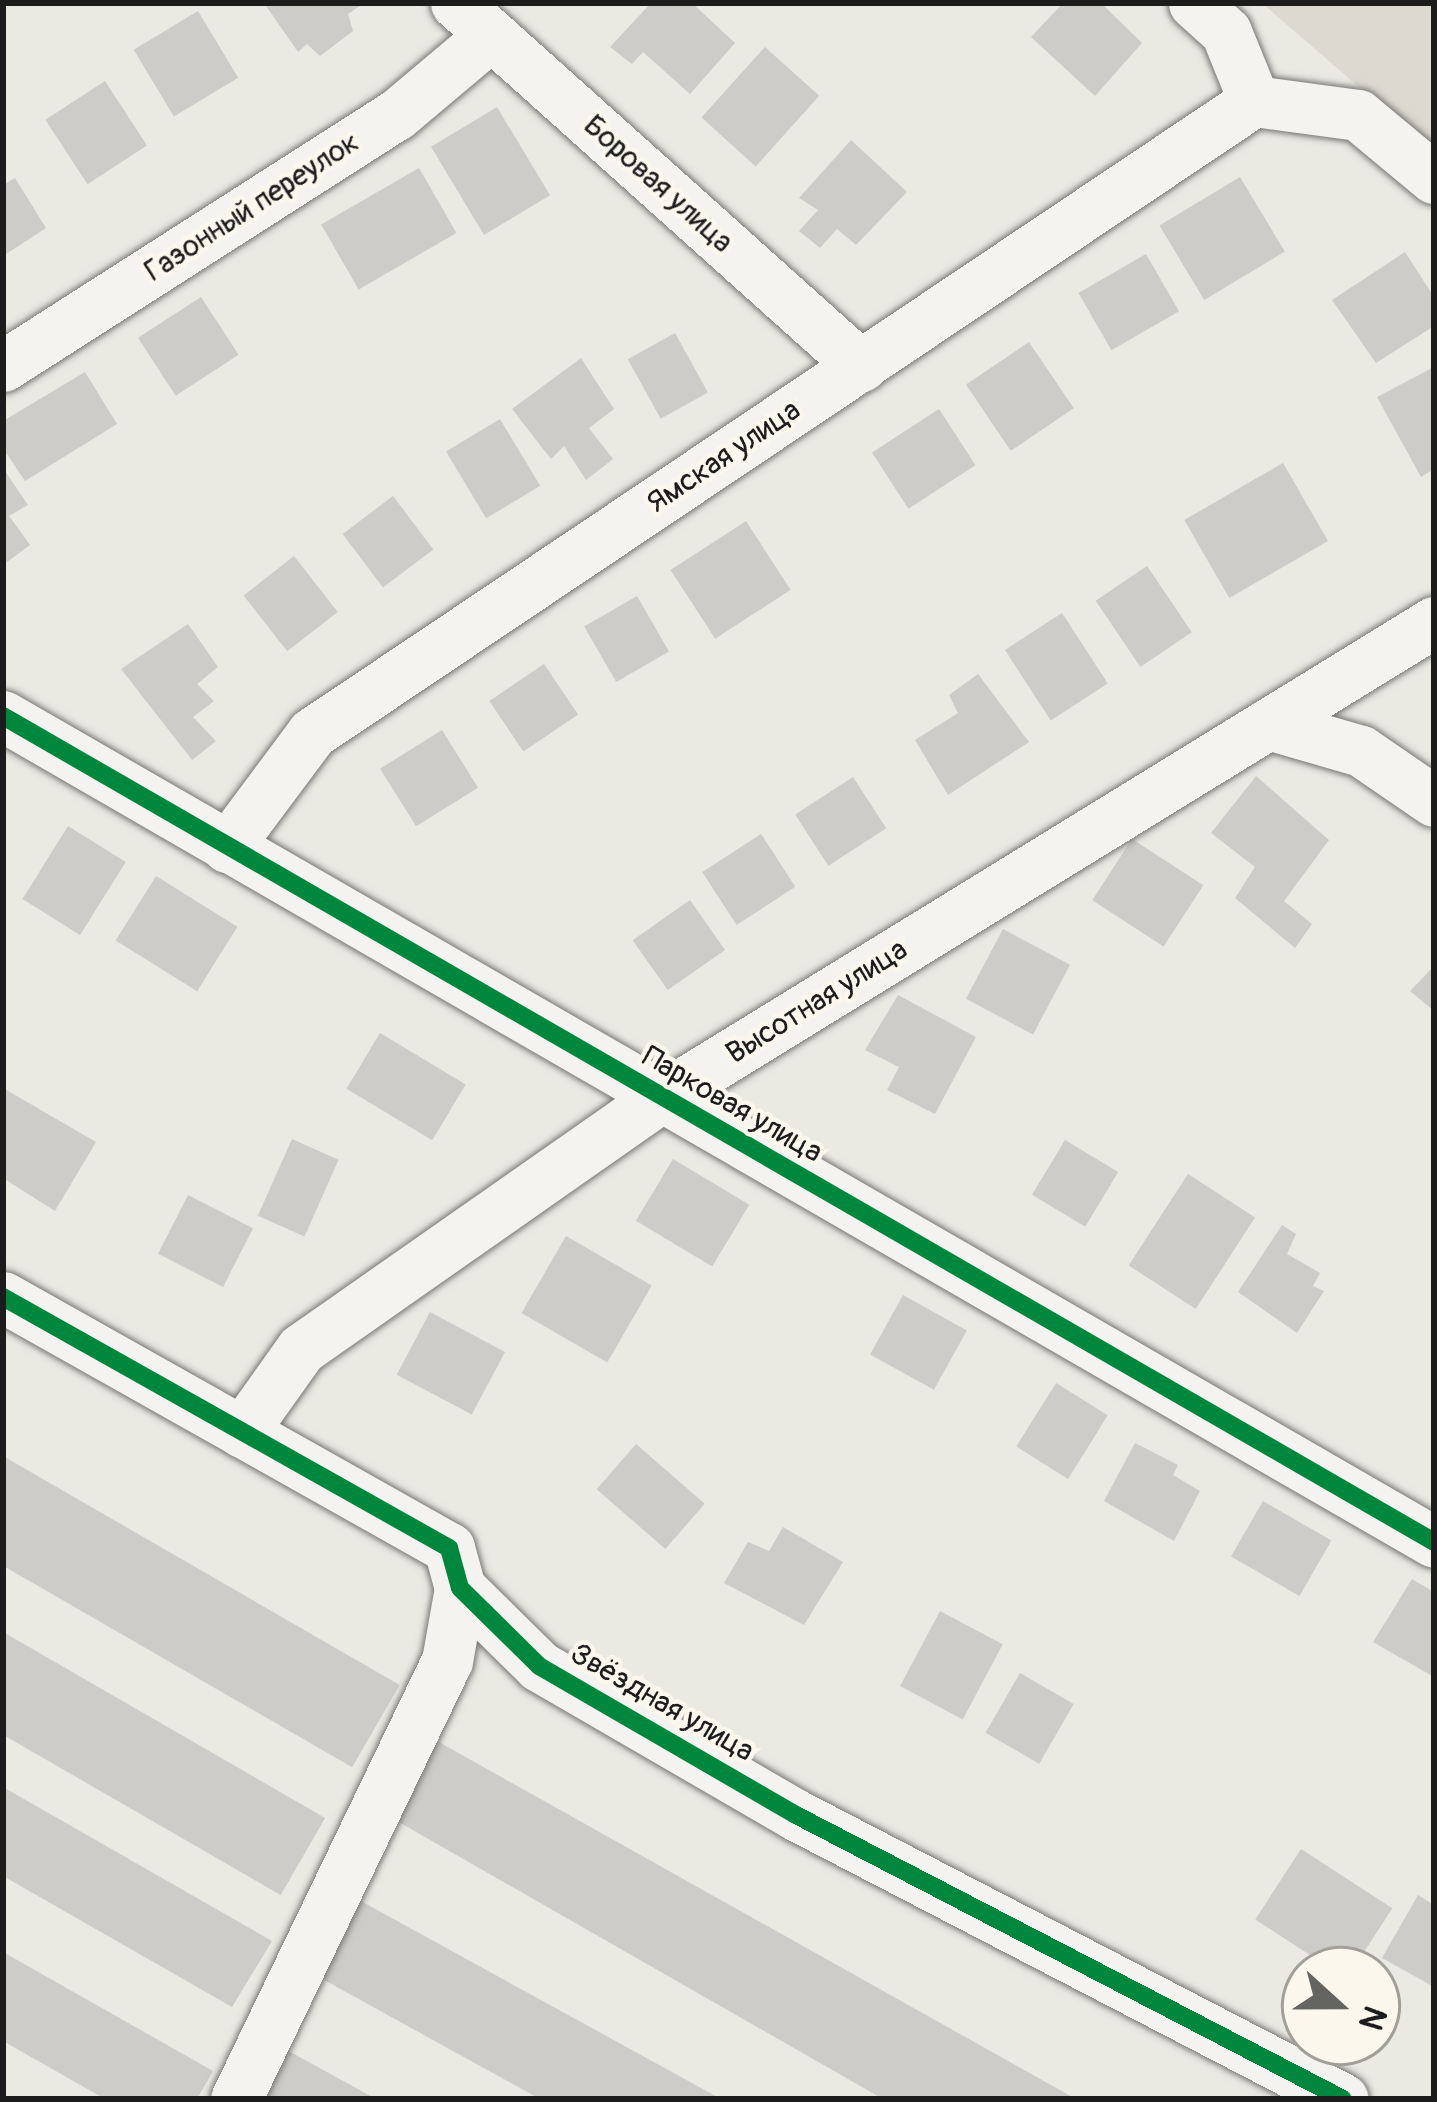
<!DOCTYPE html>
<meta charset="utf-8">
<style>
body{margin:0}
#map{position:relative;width:1437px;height:2102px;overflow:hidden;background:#eae9e2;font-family:Pangolin,sans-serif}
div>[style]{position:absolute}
.green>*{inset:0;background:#dbd9d0}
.building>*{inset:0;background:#cdccc8;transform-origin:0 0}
.roads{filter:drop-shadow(0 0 3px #797875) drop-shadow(0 0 3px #797875)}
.minor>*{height:51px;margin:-25.5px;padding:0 25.5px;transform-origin:25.5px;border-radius:25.5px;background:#f4f3ef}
.cycleway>*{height:18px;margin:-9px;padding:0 9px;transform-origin:9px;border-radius:9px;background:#00873e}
span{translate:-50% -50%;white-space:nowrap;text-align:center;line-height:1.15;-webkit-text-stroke:9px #fbf7ec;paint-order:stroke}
.street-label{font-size:30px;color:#1c1c1c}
.frame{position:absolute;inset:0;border:6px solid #1c1c1c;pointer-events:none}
.north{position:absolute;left:1281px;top:1946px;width:120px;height:120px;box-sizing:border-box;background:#fbf7ec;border:3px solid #a29f99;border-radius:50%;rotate:111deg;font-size:33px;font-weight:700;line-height:48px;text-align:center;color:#1c1c1c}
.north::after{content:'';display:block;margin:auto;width:42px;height:54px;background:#646461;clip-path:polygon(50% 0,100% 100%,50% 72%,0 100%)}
</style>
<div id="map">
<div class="green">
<div style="clip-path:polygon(1262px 3px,1434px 3px,1434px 152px)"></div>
</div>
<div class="building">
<div style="clip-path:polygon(264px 3px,364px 3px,348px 14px,353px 31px,320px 56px,307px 44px,298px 52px)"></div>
<div style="clip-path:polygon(651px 3px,692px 3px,735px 43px,690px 94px,643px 52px,632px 64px,610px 47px)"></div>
<div style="clip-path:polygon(1063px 3px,1101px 3px,1142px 43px,1095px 96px,1031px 37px)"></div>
<div style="left:198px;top:11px;width:78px;height:75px;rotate:59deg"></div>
<div style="left:765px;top:47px;width:73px;height:95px;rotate:42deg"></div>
<div style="left:105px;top:81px;width:77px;height:71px;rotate:57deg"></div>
<div style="left:497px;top:107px;width:103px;height:77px;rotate:59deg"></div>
<div style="clip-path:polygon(851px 140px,907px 192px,856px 245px,837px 229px,820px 248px,799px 231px,818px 210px,799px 198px)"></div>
<div style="left:419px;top:168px;width:75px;height:113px;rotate:60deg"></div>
<div style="left:1240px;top:177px;width:87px;height:94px;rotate:59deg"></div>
<div style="clip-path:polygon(15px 178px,46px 228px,3px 256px,3px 185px)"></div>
<div style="clip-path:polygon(1405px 252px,1434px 297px,1434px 326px,1376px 363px,1332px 300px)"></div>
<div style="left:1146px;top:254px;width:66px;height:78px;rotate:60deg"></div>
<div style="left:201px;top:297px;width:69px;height:75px;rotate:57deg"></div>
<div style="left:675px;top:333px;width:68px;height:54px;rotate:61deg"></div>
<div style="left:1029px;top:342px;width:80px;height:76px;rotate:56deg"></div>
<div style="clip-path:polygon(581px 358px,614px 409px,589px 428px,613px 459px,586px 480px,564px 446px,551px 459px,512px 409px)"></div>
<div style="clip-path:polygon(1434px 367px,1434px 469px,1421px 477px,1377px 397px)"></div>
<div style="clip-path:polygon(85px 372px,117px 424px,25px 481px,3px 448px,3px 421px)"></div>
<div style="left:939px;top:409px;width:67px;height:80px;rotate:57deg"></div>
<div style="left:500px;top:419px;width:78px;height:63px;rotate:59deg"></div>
<div style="left:1283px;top:463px;width:90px;height:114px;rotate:60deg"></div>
<div style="clip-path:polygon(3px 468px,28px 505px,9px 516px,30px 545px,3px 565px)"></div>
<div style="left:393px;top:496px;width:67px;height:63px;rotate:53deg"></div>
<div style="left:746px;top:521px;width:82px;height:90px;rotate:57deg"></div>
<div style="left:294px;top:556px;width:71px;height:64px;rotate:52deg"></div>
<div style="left:1147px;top:566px;width:80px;height:62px;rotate:56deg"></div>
<div style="left:637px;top:596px;width:64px;height:61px;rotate:60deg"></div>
<div style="left:1062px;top:613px;width:84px;height:68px;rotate:57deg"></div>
<div style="clip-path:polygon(188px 624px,218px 667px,197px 684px,214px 701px,193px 717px,216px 741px,192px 760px,121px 669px)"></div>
<div style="left:544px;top:664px;width:61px;height:66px;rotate:56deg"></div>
<div style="clip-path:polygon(978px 674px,1029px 742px,948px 795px,915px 740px,958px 713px,949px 695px)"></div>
<div style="left:442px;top:730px;width:68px;height:73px;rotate:58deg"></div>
<div style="clip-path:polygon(1256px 776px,1329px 840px,1284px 901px,1312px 924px,1295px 948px,1235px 898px,1255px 867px,1211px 833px)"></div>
<div style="left:853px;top:777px;width:61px;height:69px;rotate:57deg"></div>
<div style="left:68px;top:826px;width:68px;height:86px;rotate:32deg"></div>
<div style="left:761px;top:834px;width:63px;height:70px;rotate:57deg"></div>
<div style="left:1132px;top:839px;width:85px;height:73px;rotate:33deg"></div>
<div style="left:156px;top:876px;width:96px;height:76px;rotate:32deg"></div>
<div style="left:690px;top:900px;width:61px;height:70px;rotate:55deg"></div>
<div style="left:1003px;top:929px;width:76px;height:79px;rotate:28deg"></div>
<div style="clip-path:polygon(1434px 966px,1434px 1011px,1410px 991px)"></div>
<div style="clip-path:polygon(898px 995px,976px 1037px,935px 1114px,887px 1090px,899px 1067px,865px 1050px)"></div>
<div style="left:380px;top:1033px;width:100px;height:65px;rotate:31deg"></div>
<div style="clip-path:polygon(3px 1088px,96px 1142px,55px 1211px,3px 1178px)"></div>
<div style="left:292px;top:1139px;width:51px;height:84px;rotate:24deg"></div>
<div style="left:1065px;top:1140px;width:62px;height:64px;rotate:31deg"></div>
<div style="left:673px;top:1159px;width:89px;height:72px;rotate:31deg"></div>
<div style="left:1188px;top:1174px;width:80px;height:109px;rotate:33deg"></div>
<div style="left:188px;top:1195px;width:73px;height:66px;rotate:27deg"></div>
<div style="clip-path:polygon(1282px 1225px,1296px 1234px,1287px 1254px,1320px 1273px,1313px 1286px,1324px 1291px,1297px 1333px,1238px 1292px)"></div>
<div style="left:566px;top:1236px;width:99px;height:89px;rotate:30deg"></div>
<div style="left:903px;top:1295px;width:73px;height:68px;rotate:29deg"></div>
<div style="left:430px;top:1312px;width:85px;height:71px;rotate:28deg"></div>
<div style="left:1056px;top:1383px;width:61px;height:75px;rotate:32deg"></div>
<div style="clip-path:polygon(1135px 1443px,1178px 1465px,1173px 1475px,1200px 1491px,1174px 1541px,1104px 1501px)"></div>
<div style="left:636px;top:1444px;width:91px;height:60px;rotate:41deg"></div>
<div style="left:3px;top:1456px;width:458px;height:95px;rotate:30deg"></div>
<div style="left:1263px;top:1501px;width:79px;height:64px;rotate:30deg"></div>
<div style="clip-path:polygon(783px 1527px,843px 1562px,804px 1625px,724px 1583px,748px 1542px,769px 1551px)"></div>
<div style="clip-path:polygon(1412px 1579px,1434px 1592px,1434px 1677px,1373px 1642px)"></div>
<div style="left:940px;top:1611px;width:71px;height:85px;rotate:28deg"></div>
<div style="left:3px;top:1632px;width:372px;height:89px;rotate:30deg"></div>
<div style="left:1020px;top:1673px;width:62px;height:69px;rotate:30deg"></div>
<div style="clip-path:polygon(437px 1741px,1076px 2099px,883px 2099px,397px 1821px)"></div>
<div style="clip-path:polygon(3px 1787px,272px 1941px,232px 2007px,3px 1876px)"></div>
<div style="left:1301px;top:1849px;width:109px;height:84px;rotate:33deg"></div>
<div style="clip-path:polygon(1418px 1895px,1434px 1905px,1434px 1987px,1382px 1958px)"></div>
<div style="clip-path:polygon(359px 1900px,721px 2099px,540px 2099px,317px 1976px)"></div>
<div style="clip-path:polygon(3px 1952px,213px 2071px,197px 2099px,105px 2099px,3px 2041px)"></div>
<div style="clip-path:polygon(285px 2049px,376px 2099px,257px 2099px)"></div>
</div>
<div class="roads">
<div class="minor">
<div style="left:456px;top:3px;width:544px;rotate:41.87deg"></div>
<div style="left:1194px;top:3px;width:43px;rotate:42.2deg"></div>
<div style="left:1226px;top:32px;width:74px;rotate:67.9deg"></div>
<div style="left:1254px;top:101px;width:105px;rotate:7.7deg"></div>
<div style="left:1358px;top:115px;width:99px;rotate:39.7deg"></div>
<div style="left:3px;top:366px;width:466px;rotate:-32.6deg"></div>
<div style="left:396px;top:115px;width:124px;rotate:-40.1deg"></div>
<div style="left:3px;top:716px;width:1652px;rotate:29.99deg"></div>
<div style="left:1268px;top:724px;width:97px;rotate:16.2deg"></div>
<div style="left:1361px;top:751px;width:88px;rotate:34.4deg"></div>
<div style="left:227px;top:847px;width:142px;rotate:-53.3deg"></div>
<div style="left:312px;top:733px;width:1134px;rotate:-33.86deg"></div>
<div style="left:3px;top:1297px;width:512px;rotate:29.37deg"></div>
<div style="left:449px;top:1548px;width:41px;rotate:74.6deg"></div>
<div style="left:460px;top:1588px;width:111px;rotate:44.6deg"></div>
<div style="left:539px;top:1666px;width:297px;rotate:30.1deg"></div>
<div style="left:796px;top:1815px;width:616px;rotate:27.44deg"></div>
<div style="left:242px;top:1432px;width:102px;rotate:-54.6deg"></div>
<div style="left:301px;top:1349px;width:438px;rotate:-35deg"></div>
<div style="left:660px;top:1098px;width:909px;rotate:-31.59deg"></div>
<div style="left:236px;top:2099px;width:486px;rotate:-64.3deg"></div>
<div style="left:447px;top:1661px;width:74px;rotate:-79.9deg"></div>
</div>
</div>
<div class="cycleway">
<div style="left:3px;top:716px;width:1652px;rotate:29.99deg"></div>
<div style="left:3px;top:1297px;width:512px;rotate:29.37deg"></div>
<div style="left:449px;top:1548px;width:41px;rotate:74.6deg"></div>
<div style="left:460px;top:1588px;width:111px;rotate:44.6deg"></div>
<div style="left:539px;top:1666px;width:297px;rotate:30.1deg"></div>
<div style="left:796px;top:1815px;width:616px;rotate:27.44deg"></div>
</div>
<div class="street-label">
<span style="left:658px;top:184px;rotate:42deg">Боровая улица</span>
<span style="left:252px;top:207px;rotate:-33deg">Газонный переулок</span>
<span style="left:724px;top:457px;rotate:-34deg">Ямская улица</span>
<span style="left:817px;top:1002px;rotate:-32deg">Высотная улица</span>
<span style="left:732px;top:1105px;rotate:30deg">Парковая улица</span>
<span style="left:662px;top:1703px;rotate:30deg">Звёздная улица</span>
</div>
<div class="frame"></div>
<div class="north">N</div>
</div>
